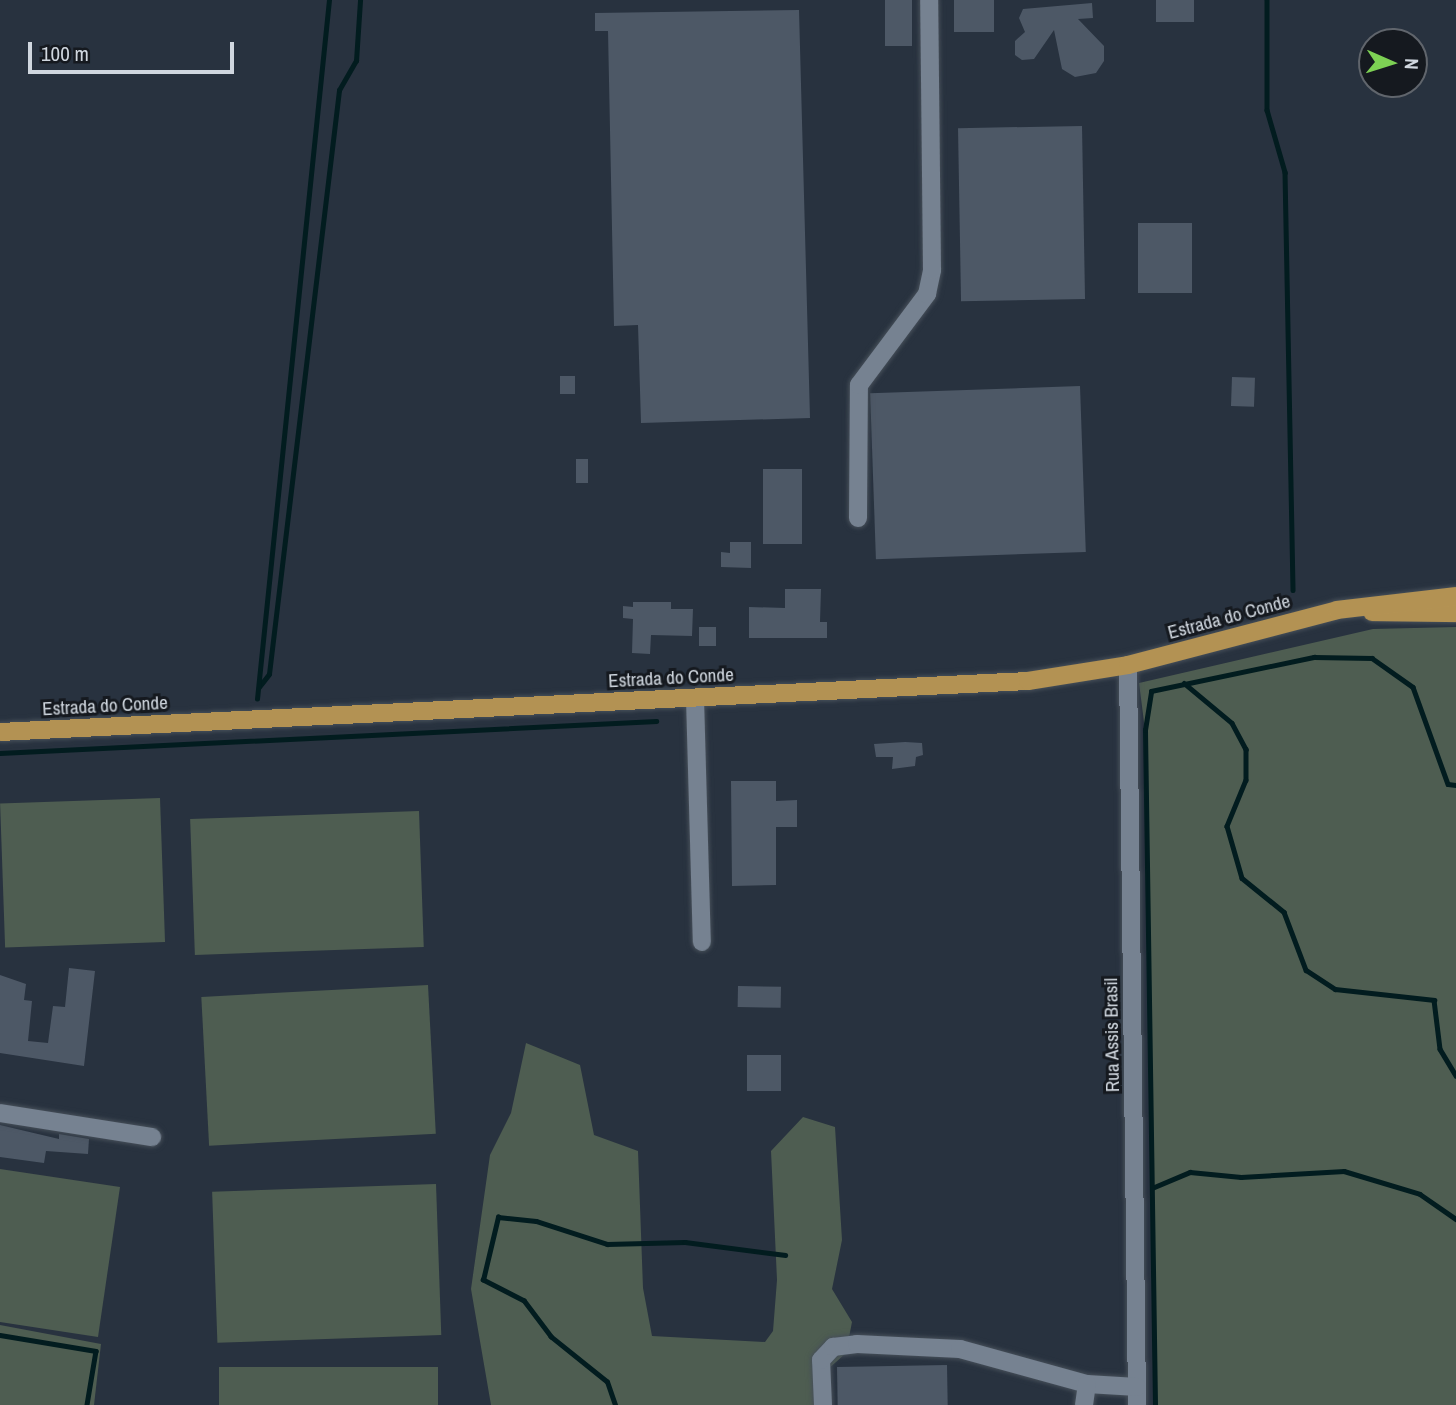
<!DOCTYPE html>
<style>
body{margin:0}
#map{position:relative;width:1456px;height:1405px;overflow:hidden;background:#28323f;font-family:"Archivo Narrow",sans-serif}
div>[style]{position:absolute}
.green>*{inset:0;background:#4e5d51;transform-origin:0 0}
.stream>*{height:4.5px;margin:-2.25px;padding:0 2.25px;transform-origin:2.25px;border-radius:2.25px;background:#021c1f}
.building>*{inset:0;background:#4d5866;transform-origin:0 0}
.roads{filter:drop-shadow(0 0 2px #464f59) drop-shadow(0 0 2px #464f59)}
.minor>*{height:18px;margin:-9px;padding:0 9px;transform-origin:9px;border-radius:9px;background:#768291}
.major>*{height:18px;margin:-9px;padding:0 9px;transform-origin:9px;border-radius:9px;background:#b39253}
span{translate:-50% -50%;white-space:nowrap;text-align:center;line-height:1.15;-webkit-text-stroke:6px #15191f;paint-order:stroke}
.street-label{font-size:19px;color:#d0d7df}
.north{position:absolute;left:1358px;top:28px;width:70px;height:70px;box-sizing:border-box;background:#15191f;border:2px solid #60656c;border-radius:50%;rotate:93deg;font-size:19px;font-weight:700;line-height:28px;text-align:center;color:#d0d7df}
.north::after{content:'';display:block;margin:auto;width:24px;height:32px;background:#7dd154;clip-path:polygon(50% 0,100% 100%,50% 72%,0 100%)}
.scale{position:absolute;left:28px;top:42px;width:206px;height:32px;box-sizing:border-box;border:4px solid #d0d7df;border-top:0;padding-left:9px;font-size:21px;line-height:24px;white-space:nowrap;color:#d0d7df;-webkit-text-stroke:5px #15191f;paint-order:stroke}
</style>
<div id="map">
<div class="green">
<div style="clip-path:polygon(1456px 627px,1456px 1405px,1155px 1405px,1145px 730px,1139px 683px,1373px 629px)"></div>
<div style="left:160px;top:798px;width:144px;height:160px;rotate:88deg"></div>
<div style="left:419px;top:811px;width:136px;height:229px;rotate:88deg"></div>
<div style="left:428px;top:985px;width:149px;height:227px;rotate:87deg"></div>
<div style="clip-path:polygon(526px 1043px,580px 1065px,594px 1135px,638px 1151px,643px 1288px,652px 1336px,765px 1342px,773px 1331px,777px 1280px,771px 1151px,803px 1117px,835px 1127px,842px 1240px,832px 1289px,852px 1322px,846px 1353px,817px 1379px,819px 1405px,491px 1405px,471px 1289px,490px 1155px,511px 1113px)"></div>
<div style="clip-path:polygon(0 1169px,120px 1187px,98px 1337px,0 1322px)"></div>
<div style="left:436px;top:1184px;width:151px;height:224px;rotate:88deg"></div>
<div style="clip-path:polygon(0 1325px,101px 1344px,94px 1405px,0 1405px)"></div>
<div style="left:438px;top:1367px;width:38px;height:219px;rotate:90deg"></div>
</div>
<div class="stream">
<div style="left:1267px;top:0;width:110px;rotate:90deg"></div>
<div style="left:1267px;top:110px;width:65px;rotate:73.8deg"></div>
<div style="left:1285px;top:172px;width:418px;rotate:88.9deg"></div>
<div style="left:1184px;top:683px;width:62px;rotate:39.8deg"></div>
<div style="left:1232px;top:723px;width:30px;rotate:62deg"></div>
<div style="left:1246px;top:749px;width:31px;rotate:90deg"></div>
<div style="left:1246px;top:780px;width:50px;rotate:112.4deg"></div>
<div style="left:1227px;top:826px;width:54px;rotate:73.9deg"></div>
<div style="left:1242px;top:878px;width:54px;rotate:39deg"></div>
<div style="left:1284px;top:912px;width:62px;rotate:69.2deg"></div>
<div style="left:1306px;top:970px;width:35px;rotate:33deg"></div>
<div style="left:1335px;top:989px;width:100px;rotate:6.3deg"></div>
<div style="left:1434px;top:1000px;width:49px;rotate:83deg"></div>
<div style="left:1440px;top:1049px;width:31px;rotate:59deg"></div>
<div style="left:259px;top:687px;width:16px;rotate:-52deg"></div>
<div style="left:269px;top:674px;width:588px;rotate:-83.16deg"></div>
<div style="left:339px;top:90px;width:34px;rotate:-60deg"></div>
<div style="left:356px;top:61px;width:61px;rotate:-86.2deg"></div>
<div style="left:257px;top:699px;width:703px;rotate:-84.12deg"></div>
<div style="left:0;top:753px;width:657px;rotate:-2.79deg"></div>
<div style="left:1152px;top:1188px;width:41px;rotate:-22.8deg"></div>
<div style="left:1190px;top:1172px;width:51px;rotate:5.6deg"></div>
<div style="left:1241px;top:1177px;width:103px;rotate:-3.3deg"></div>
<div style="left:1344px;top:1171px;width:79px;rotate:16.8deg"></div>
<div style="left:1420px;top:1194px;width:44px;rotate:34.8deg"></div>
<div style="left:0;top:1335px;width:97px;rotate:9.5deg"></div>
<div style="left:96px;top:1351px;width:55px;rotate:99.5deg"></div>
<div style="left:615px;top:1405px;width:24px;rotate:-109deg"></div>
<div style="left:607px;top:1382px;width:72px;rotate:-141.2deg"></div>
<div style="left:551px;top:1337px;width:45px;rotate:-126.9deg"></div>
<div style="left:524px;top:1301px;width:46px;rotate:-152.9deg"></div>
<div style="left:483px;top:1280px;width:65px;rotate:-76.6deg"></div>
<div style="left:498px;top:1217px;width:38px;rotate:6deg"></div>
<div style="left:536px;top:1221px;width:75px;rotate:17.9deg"></div>
<div style="left:607px;top:1244px;width:78px;rotate:-1.5deg"></div>
<div style="left:685px;top:1242px;width:101px;rotate:7.4deg"></div>
<div style="left:1155px;top:1405px;width:675px;rotate:-90.85deg"></div>
<div style="left:1145px;top:730px;width:39px;rotate:-81deg"></div>
<div style="left:1151px;top:691px;width:167px;rotate:-11.8deg"></div>
<div style="left:1314px;top:657px;width:58px;rotate:1deg"></div>
<div style="left:1372px;top:658px;width:50px;rotate:35.3deg"></div>
<div style="left:1413px;top:687px;width:103px;rotate:70.2deg"></div>
<div style="left:1448px;top:784px;width:8px;rotate:7deg"></div>
</div>
<div class="building">
<div style="left:885px;top:0;width:27px;height:46px"></div>
<div style="left:954px;top:0;width:40px;height:32px"></div>
<div style="left:1156px;top:0;width:38px;height:22px"></div>
<div style="clip-path:polygon(1092px 3px,1093px 18px,1078px 19px,1104px 46px,1104px 61px,1096px 73px,1075px 77px,1062px 69px,1054px 30px,1034px 59px,1022px 60px,1015px 55px,1015px 41px,1025px 32px,1019px 18px,1023px 9px)"></div>
<div style="clip-path:polygon(799px 10px,810px 418px,641px 423px,638px 325px,614px 326px,608px 31px,595px 31px,595px 13px)"></div>
<div style="left:1082px;top:126px;width:173px;height:124px;rotate:89deg"></div>
<div style="left:1192px;top:223px;width:70px;height:54px;rotate:90deg"></div>
<div style="left:560px;top:376px;width:15px;height:18px"></div>
<div style="left:1232px;top:377px;width:23px;height:29px;rotate:2deg"></div>
<div style="left:1080px;top:386px;width:166px;height:210px;rotate:88deg"></div>
<div style="left:576px;top:459px;width:12px;height:24px"></div>
<div style="left:763px;top:469px;width:39px;height:75px"></div>
<div style="clip-path:polygon(730px 542px,751px 542px,751px 568px,721px 567px,721px 552px,730px 553px)"></div>
<div style="clip-path:polygon(785px 589px,821px 589px,820px 622px,827px 622px,827px 638px,749px 638px,749px 607px,785px 608px)"></div>
<div style="clip-path:polygon(633px 602px,671px 602px,671px 609px,693px 609px,692px 636px,651px 635px,650px 654px,632px 653px,633px 619px,623px 618px,623px 606px,633px 607px)"></div>
<div style="left:699px;top:627px;width:17px;height:19px"></div>
<div style="clip-path:polygon(905px 742px,922px 743px,923px 755px,916px 757px,915px 766px,892px 769px,893px 757px,876px 757px,874px 744px)"></div>
<div style="clip-path:polygon(731px 781px,776px 781px,776px 801px,797px 800px,797px 827px,776px 827px,776px 885px,732px 886px)"></div>
<div style="clip-path:polygon(69px 968px,95px 971px,84px 1066px,0 1053px,0 975px,26px 984px,24px 1000px,32px 1001px,28px 1041px,48px 1043px,53px 1006px,65px 1007px)"></div>
<div style="left:738px;top:986px;width:43px;height:21px;rotate:1deg"></div>
<div style="left:747px;top:1055px;width:34px;height:36px"></div>
<div style="clip-path:polygon(0 1125px,59px 1139px,59px 1134px,89px 1139px,88px 1154px,46px 1151px,44px 1163px,0 1157px)"></div>
<div style="left:947px;top:1365px;width:40px;height:110px;rotate:89deg"></div>
</div>
<div class="roads">
<div class="minor">
<div style="left:858px;top:518px;width:133px;rotate:-89.6deg"></div>
<div style="left:859px;top:385px;width:114px;rotate:-53.2deg"></div>
<div style="left:927px;top:294px;width:25px;rotate:-78deg"></div>
<div style="left:932px;top:270px;width:270px;rotate:-90.6deg"></div>
<div style="left:1128px;top:665px;width:740px;rotate:89.3deg"></div>
<div style="left:695px;top:698px;width:244px;rotate:88.4deg"></div>
<div style="left:0;top:1113px;width:154px;rotate:9deg"></div>
<div style="left:823px;top:1405px;width:45px;rotate:-92.5deg"></div>
<div style="left:821px;top:1360px;width:18px;rotate:-47deg"></div>
<div style="left:833px;top:1347px;width:24px;rotate:-7deg"></div>
<div style="left:857px;top:1344px;width:103px;rotate:2.8deg"></div>
<div style="left:960px;top:1349px;width:132px;rotate:15.4deg"></div>
<div style="left:1087px;top:1384px;width:50px;rotate:3.4deg"></div>
<div style="left:1084px;top:1405px;width:21px;rotate:-82deg"></div>
</div>
<div class="major">
<div style="left:1372px;top:612px;width:84px;rotate:0.7deg"></div>
<div style="left:0;top:732px;width:1029px;rotate:-2.84deg"></div>
<div style="left:1028px;top:681px;width:101px;rotate:-9.1deg"></div>
<div style="left:1128px;top:665px;width:216px;rotate:-14.7deg"></div>
<div style="left:1337px;top:610px;width:120px;rotate:-6.7deg"></div>
</div>
</div>
<div class="street-label">
<span style="left:1229px;top:617px;rotate:-15deg">Estrada do Conde</span>
<span style="left:671px;top:678px;rotate:-3deg">Estrada do Conde</span>
<span style="left:105px;top:706px;rotate:-3deg">Estrada do Conde</span>
<span style="left:1112px;top:1035px;rotate:-91deg">Rua Assis Brasil</span>
</div>
<div class="north">N</div>
<div class="scale">100 m</div>
</div>
